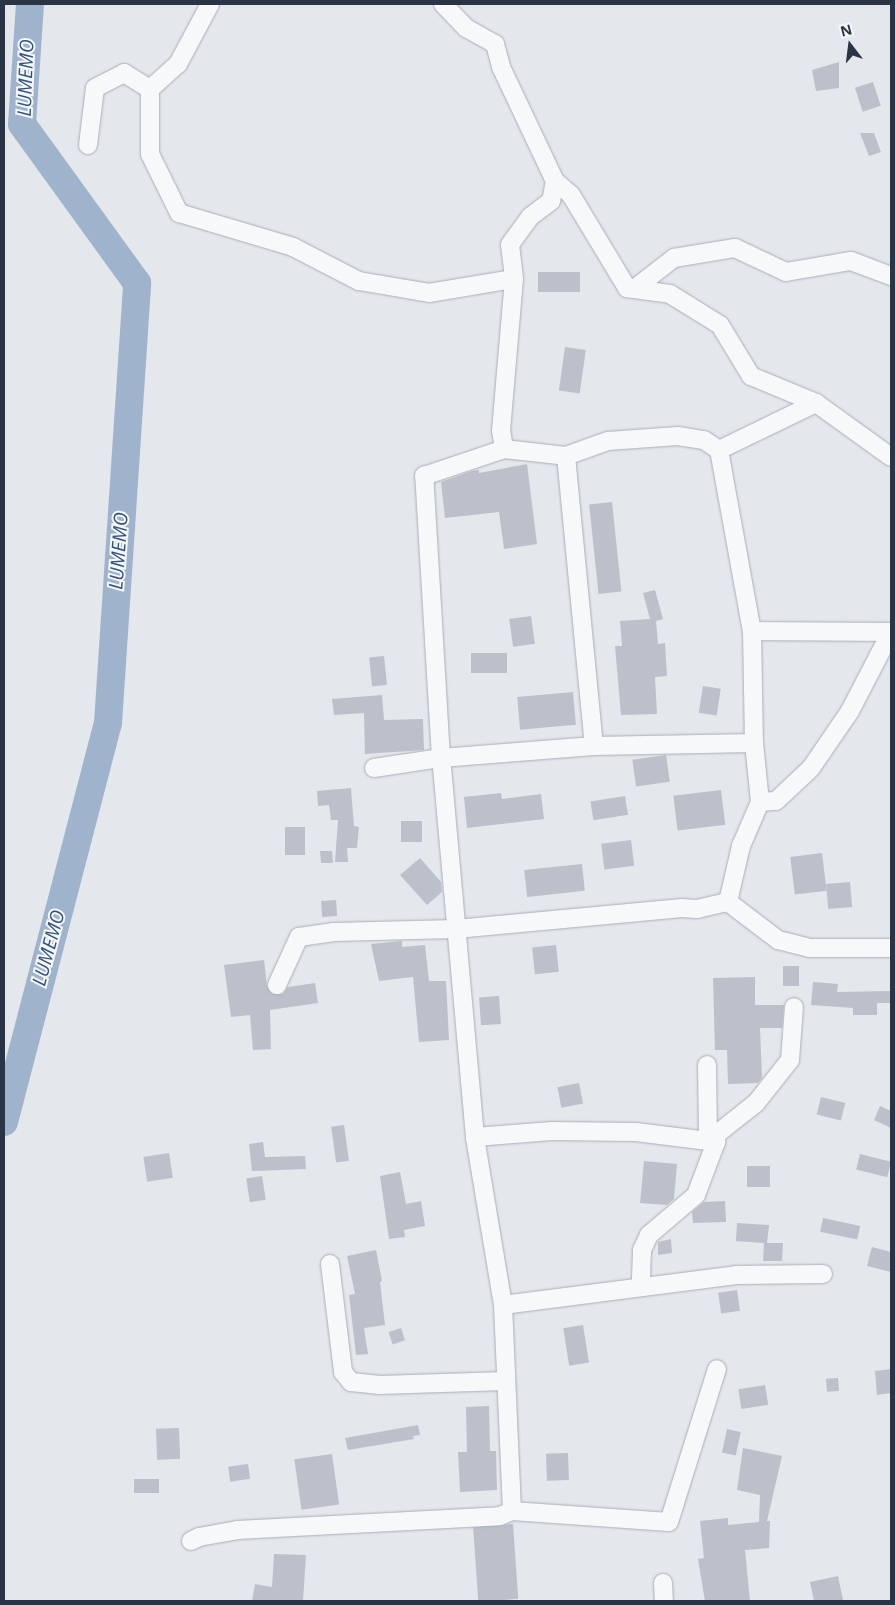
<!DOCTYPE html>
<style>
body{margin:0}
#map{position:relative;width:895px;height:1605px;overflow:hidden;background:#e4e7ec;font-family:"Open Sans",sans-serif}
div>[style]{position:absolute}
.river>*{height:28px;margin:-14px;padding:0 14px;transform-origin:14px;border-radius:14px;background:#9fb4cc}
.building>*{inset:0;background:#bbc0ca;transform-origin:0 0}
.roads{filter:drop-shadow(0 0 1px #a9aeb7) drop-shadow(0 0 1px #a9aeb7)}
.minor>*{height:18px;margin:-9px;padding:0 9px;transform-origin:9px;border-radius:9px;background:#f7f8fa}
span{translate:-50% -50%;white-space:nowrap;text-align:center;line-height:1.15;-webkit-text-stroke:4px #f4f6f9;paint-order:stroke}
.water-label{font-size:19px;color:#34527a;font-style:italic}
.frame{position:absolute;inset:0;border:5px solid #2b3445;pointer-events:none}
.north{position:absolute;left:825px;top:20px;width:50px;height:50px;-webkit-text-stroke:4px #f4f6f9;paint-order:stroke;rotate:345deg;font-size:14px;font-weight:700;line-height:20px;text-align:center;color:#2b3445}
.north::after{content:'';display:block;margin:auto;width:18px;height:22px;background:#2b3445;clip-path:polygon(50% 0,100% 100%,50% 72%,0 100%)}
</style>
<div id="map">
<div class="river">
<div style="left:4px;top:1122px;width:412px;rotate:-75.4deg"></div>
<div style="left:108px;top:723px;width:441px;rotate:-86.2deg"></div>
<div style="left:137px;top:283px;width:196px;rotate:-125.9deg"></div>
<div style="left:22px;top:124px;width:120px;rotate:-86.2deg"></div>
</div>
<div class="building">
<div style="clip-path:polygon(839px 62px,839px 88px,816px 91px,812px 70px)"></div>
<div style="left:873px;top:82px;width:25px;height:19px;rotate:72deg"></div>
<div style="clip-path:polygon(860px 133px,874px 133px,881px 152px,869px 156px)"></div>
<div style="left:580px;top:272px;width:20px;height:42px;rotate:90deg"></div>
<div style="left:565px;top:347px;width:21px;height:44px;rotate:8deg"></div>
<div style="clip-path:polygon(527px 464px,537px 544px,504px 549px,499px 512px,445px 518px,441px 482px,472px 471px,479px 470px,479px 473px)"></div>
<div style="left:612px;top:502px;width:90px;height:23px;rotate:84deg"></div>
<div style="clip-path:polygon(655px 590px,663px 619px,656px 621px,658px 644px,665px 643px,667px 676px,655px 677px,657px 714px,621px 715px,615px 646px,622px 646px,620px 621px,650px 619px,643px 593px)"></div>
<div style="left:531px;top:616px;width:28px;height:22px;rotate:82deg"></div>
<div style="left:507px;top:653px;width:20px;height:36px;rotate:90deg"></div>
<div style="left:384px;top:656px;width:29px;height:15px;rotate:84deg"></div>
<div style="left:703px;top:686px;width:18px;height:27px;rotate:9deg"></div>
<div style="left:573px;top:692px;width:33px;height:56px;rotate:85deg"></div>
<div style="clip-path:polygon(382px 695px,384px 720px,423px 719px,424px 750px,365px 754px,364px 713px,334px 715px,332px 699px)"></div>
<div style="left:666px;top:755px;width:27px;height:34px;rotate:82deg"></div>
<div style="clip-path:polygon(351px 788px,354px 826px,359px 827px,357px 848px,347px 848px,348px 862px,335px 862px,338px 820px,331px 820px,329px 805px,318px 806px,317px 791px)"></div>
<div style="left:721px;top:790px;width:35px;height:48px;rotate:83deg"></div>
<div style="clip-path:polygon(501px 793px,502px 799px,541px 794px,544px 819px,467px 828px,464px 797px)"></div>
<div style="left:625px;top:796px;width:19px;height:35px;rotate:81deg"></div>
<div style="left:401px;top:821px;width:21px;height:21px"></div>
<div style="left:285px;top:827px;width:20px;height:28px"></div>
<div style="left:631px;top:840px;width:26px;height:30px;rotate:83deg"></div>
<div style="clip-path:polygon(320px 851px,332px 851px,333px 863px,321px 863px)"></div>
<div style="left:822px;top:853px;width:38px;height:32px;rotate:83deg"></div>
<div style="clip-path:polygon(420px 858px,441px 882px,442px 892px,427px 905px,400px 875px)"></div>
<div style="left:582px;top:864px;width:27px;height:58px;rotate:84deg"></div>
<div style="left:850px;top:882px;width:25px;height:24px;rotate:85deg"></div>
<div style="left:336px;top:900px;width:16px;height:15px;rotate:86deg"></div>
<div style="clip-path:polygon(402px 941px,402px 947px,425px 945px,429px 981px,446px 981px,449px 1040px,419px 1042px,413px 977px,379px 981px,371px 944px)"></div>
<div style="left:556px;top:945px;width:27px;height:24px;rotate:84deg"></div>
<div style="clip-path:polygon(264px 960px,267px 986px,272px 994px,283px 994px,288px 987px,315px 983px,318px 1003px,270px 1010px,271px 1049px,253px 1050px,250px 1015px,231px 1017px,224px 965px)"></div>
<div style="left:783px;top:966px;width:16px;height:20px"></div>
<div style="clip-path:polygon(755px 977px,755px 1005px,784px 1005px,782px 1028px,760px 1028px,762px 1078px,758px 1083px,728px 1084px,727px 1050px,715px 1050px,713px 978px)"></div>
<div style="clip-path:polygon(813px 982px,838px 984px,837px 992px,891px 991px,891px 1003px,877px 1003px,877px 1015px,853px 1015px,853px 1008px,811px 1005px)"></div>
<div style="left:499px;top:996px;width:28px;height:20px;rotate:86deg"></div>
<div style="left:579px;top:1083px;width:21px;height:22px;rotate:79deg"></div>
<div style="left:821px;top:1097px;width:25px;height:18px;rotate:14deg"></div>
<div style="clip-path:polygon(880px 1106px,891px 1111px,891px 1128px,874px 1120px)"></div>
<div style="left:344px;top:1125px;width:36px;height:13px;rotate:82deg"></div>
<div style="clip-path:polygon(263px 1142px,265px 1157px,305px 1156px,306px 1169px,252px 1171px,249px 1144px)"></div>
<div style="left:169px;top:1153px;width:25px;height:26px;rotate:81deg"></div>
<div style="left:860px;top:1154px;width:32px;height:16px;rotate:14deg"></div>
<div style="clip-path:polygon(644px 1161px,677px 1164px,674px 1199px,667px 1205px,640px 1203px)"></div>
<div style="left:747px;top:1166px;width:23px;height:21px"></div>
<div style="clip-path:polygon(400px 1172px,406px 1204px,421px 1201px,425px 1226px,404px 1230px,405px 1237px,389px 1239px,380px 1176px)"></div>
<div style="left:262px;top:1176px;width:24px;height:16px;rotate:81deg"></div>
<div style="clip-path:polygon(725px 1201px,726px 1222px,693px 1223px,692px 1212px,704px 1202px)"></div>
<div style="left:823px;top:1218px;width:38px;height:14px;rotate:12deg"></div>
<div style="clip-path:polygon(737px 1223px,769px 1225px,767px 1243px,783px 1243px,782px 1261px,763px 1261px,764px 1243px,736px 1241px)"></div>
<div style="clip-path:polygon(671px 1239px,672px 1253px,658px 1255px,658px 1242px)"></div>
<div style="clip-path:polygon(872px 1247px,891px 1252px,891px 1272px,867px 1266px)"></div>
<div style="clip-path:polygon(376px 1250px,382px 1281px,380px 1282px,385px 1325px,364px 1328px,368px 1354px,356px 1355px,349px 1295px,355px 1294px,347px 1256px)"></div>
<div style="left:737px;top:1290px;width:21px;height:19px;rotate:82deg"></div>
<div style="left:583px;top:1325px;width:38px;height:20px;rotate:81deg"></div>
<div style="left:401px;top:1328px;width:13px;height:13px;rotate:72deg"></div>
<div style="clip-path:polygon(891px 1369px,891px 1393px,877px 1395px,875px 1371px)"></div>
<div style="left:838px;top:1378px;width:13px;height:12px;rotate:86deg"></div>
<div style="left:765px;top:1385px;width:20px;height:27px;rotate:81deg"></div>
<div style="clip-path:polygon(489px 1406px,490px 1451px,496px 1451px,497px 1490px,460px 1492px,458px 1452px,467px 1452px,466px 1407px)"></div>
<div style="clip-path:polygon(418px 1425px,420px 1435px,413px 1436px,414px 1439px,348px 1450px,345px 1438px)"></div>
<div style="left:179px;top:1428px;width:31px;height:23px;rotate:88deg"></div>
<div style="left:727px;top:1429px;width:14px;height:24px;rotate:12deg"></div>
<div style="clip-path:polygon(743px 1448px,782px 1456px,767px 1521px,770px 1521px,769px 1548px,745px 1550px,750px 1601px,705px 1601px,698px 1559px,704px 1558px,700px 1521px,728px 1518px,728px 1525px,759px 1522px,760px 1495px,737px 1490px)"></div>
<div style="left:568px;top:1453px;width:27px;height:22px;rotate:88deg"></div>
<div style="left:332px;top:1454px;width:51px;height:38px;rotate:82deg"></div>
<div style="left:248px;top:1464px;width:15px;height:20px;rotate:82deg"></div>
<div style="left:134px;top:1479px;width:25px;height:14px"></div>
<div style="left:513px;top:1524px;width:75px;height:40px;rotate:86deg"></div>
<div style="clip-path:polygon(274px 1554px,306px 1555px,303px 1601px,252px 1601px,255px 1584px,272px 1587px)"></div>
<div style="clip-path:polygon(838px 1576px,843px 1600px,814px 1601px,810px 1582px)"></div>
</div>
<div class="roads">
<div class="minor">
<div style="left:443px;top:4px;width:33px;rotate:46deg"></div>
<div style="left:466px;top:28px;width:33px;rotate:29deg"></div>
<div style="left:495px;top:44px;width:24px;rotate:75deg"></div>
<div style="left:501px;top:67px;width:126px;rotate:64.7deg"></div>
<div style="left:555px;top:181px;width:20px;rotate:101deg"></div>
<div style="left:551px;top:201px;width:26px;rotate:143deg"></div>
<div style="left:530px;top:217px;width:34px;rotate:126deg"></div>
<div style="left:510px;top:245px;width:34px;rotate:83deg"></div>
<div style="left:514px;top:279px;width:152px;rotate:94.9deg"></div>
<div style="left:501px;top:430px;width:19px;rotate:81deg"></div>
<div style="left:150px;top:89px;width:38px;rotate:-42deg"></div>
<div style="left:178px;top:64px;width:68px;rotate:-61.9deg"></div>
<div style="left:88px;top:145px;width:57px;rotate:-83deg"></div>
<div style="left:95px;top:88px;width:33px;rotate:-27deg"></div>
<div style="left:124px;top:73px;width:31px;rotate:32deg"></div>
<div style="left:150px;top:89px;width:65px;rotate:90deg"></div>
<div style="left:150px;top:154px;width:66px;rotate:63.8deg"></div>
<div style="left:179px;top:213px;width:119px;rotate:16.6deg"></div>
<div style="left:293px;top:247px;width:74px;rotate:27.3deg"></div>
<div style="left:359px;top:281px;width:71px;rotate:9.7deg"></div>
<div style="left:429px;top:293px;width:86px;rotate:-9.4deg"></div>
<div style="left:555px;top:181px;width:21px;rotate:41deg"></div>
<div style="left:571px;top:195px;width:109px;rotate:58.9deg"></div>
<div style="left:627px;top:288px;width:43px;rotate:7.9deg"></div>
<div style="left:670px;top:294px;width:59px;rotate:31.8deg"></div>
<div style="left:720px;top:325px;width:60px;rotate:58.7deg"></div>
<div style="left:751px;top:376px;width:70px;rotate:22.6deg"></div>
<div style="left:816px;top:403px;width:92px;rotate:35.8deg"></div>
<div style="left:634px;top:289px;width:51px;rotate:-37.8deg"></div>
<div style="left:674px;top:258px;width:62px;rotate:-9.3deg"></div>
<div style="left:735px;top:248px;width:56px;rotate:25.2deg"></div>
<div style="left:786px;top:272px;width:66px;rotate:-9.6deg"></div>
<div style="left:851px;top:261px;width:43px;rotate:20.6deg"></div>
<div style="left:719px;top:450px;width:108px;rotate:-25.9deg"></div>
<div style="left:566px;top:456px;width:291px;rotate:84.5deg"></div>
<div style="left:752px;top:631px;width:139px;rotate:0.4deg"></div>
<div style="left:374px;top:768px;width:68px;rotate:-8.5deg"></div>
<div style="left:441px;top:758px;width:153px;rotate:-4.5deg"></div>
<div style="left:594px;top:746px;width:160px;rotate:-1.1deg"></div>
<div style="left:760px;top:802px;width:16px;rotate:-4deg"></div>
<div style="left:776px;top:801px;width:48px;rotate:-43.3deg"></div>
<div style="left:811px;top:768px;width:69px;rotate:-55.6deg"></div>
<div style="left:850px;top:711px;width:89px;rotate:-62.6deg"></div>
<div style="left:277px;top:985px;width:53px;rotate:-65.4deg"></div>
<div style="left:299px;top:937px;width:34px;rotate:-8deg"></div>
<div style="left:333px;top:932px;width:123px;rotate:-1.4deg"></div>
<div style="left:456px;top:929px;width:227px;rotate:-5.3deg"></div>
<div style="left:682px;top:908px;width:15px;rotate:4deg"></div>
<div style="left:697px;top:909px;width:32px;rotate:-13deg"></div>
<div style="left:728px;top:902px;width:63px;rotate:37.2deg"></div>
<div style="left:778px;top:940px;width:33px;rotate:14deg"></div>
<div style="left:810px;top:948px;width:81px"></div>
<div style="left:707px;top:1065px;width:76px;rotate:89.2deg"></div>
<div style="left:475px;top:1137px;width:77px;rotate:-4.5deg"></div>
<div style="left:552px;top:1131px;width:84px;rotate:0.7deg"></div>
<div style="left:636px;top:1132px;width:81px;rotate:7.1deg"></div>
<div style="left:716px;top:1142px;width:57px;rotate:110.7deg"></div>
<div style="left:696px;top:1195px;width:62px;rotate:139.6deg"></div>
<div style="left:649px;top:1235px;width:17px;rotate:115deg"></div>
<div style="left:642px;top:1250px;width:37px;rotate:92deg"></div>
<div style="left:708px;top:1141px;width:61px;rotate:-38.4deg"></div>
<div style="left:756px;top:1103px;width:55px;rotate:-51.7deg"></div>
<div style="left:790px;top:1060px;width:53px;rotate:-85.7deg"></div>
<div style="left:330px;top:1264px;width:109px;rotate:83.1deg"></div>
<div style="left:343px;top:1372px;width:13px;rotate:51deg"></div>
<div style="left:351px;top:1382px;width:29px;rotate:6deg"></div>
<div style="left:380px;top:1385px;width:125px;rotate:-1.8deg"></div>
<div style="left:503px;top:1305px;width:235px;rotate:-7.3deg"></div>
<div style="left:736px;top:1275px;width:87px;rotate:-0.7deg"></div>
<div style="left:512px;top:1511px;width:206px;rotate:-92.5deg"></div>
<div style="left:503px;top:1305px;width:170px;rotate:-99.5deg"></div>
<div style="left:475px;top:1137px;width:381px;rotate:-95.1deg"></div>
<div style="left:441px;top:758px;width:283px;rotate:-93.4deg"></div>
<div style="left:424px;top:476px;width:84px;rotate:-18.6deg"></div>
<div style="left:504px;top:449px;width:62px;rotate:6.4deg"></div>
<div style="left:566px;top:456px;width:45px;rotate:-19.7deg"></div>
<div style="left:608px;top:441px;width:70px;rotate:-4.1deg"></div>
<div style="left:678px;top:436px;width:26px;rotate:9deg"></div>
<div style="left:704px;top:440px;width:18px;rotate:34deg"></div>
<div style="left:719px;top:450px;width:184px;rotate:79.7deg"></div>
<div style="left:752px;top:631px;width:112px;rotate:89deg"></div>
<div style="left:754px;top:743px;width:59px;rotate:84.2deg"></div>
<div style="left:760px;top:802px;width:48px;rotate:113.4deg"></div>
<div style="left:741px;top:846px;width:57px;rotate:103.1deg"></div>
<div style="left:191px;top:1541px;width:9px;rotate:-27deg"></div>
<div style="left:199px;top:1537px;width:39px;rotate:-10deg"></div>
<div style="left:237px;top:1530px;width:263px;rotate:-3deg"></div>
<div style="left:500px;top:1516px;width:13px;rotate:-23deg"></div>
<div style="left:512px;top:1511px;width:157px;rotate:4deg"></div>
<div style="left:669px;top:1522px;width:160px;rotate:-72.6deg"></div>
<div style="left:663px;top:1583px;width:18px;rotate:87deg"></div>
</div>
</div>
<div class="water-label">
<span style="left:26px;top:78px;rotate:-88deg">LUMEMO</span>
<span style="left:119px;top:551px;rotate:-86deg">LUMEMO</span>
<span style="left:49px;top:948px;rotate:-75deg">LUMEMO</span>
</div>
<div class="frame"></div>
<div class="north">N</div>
</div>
